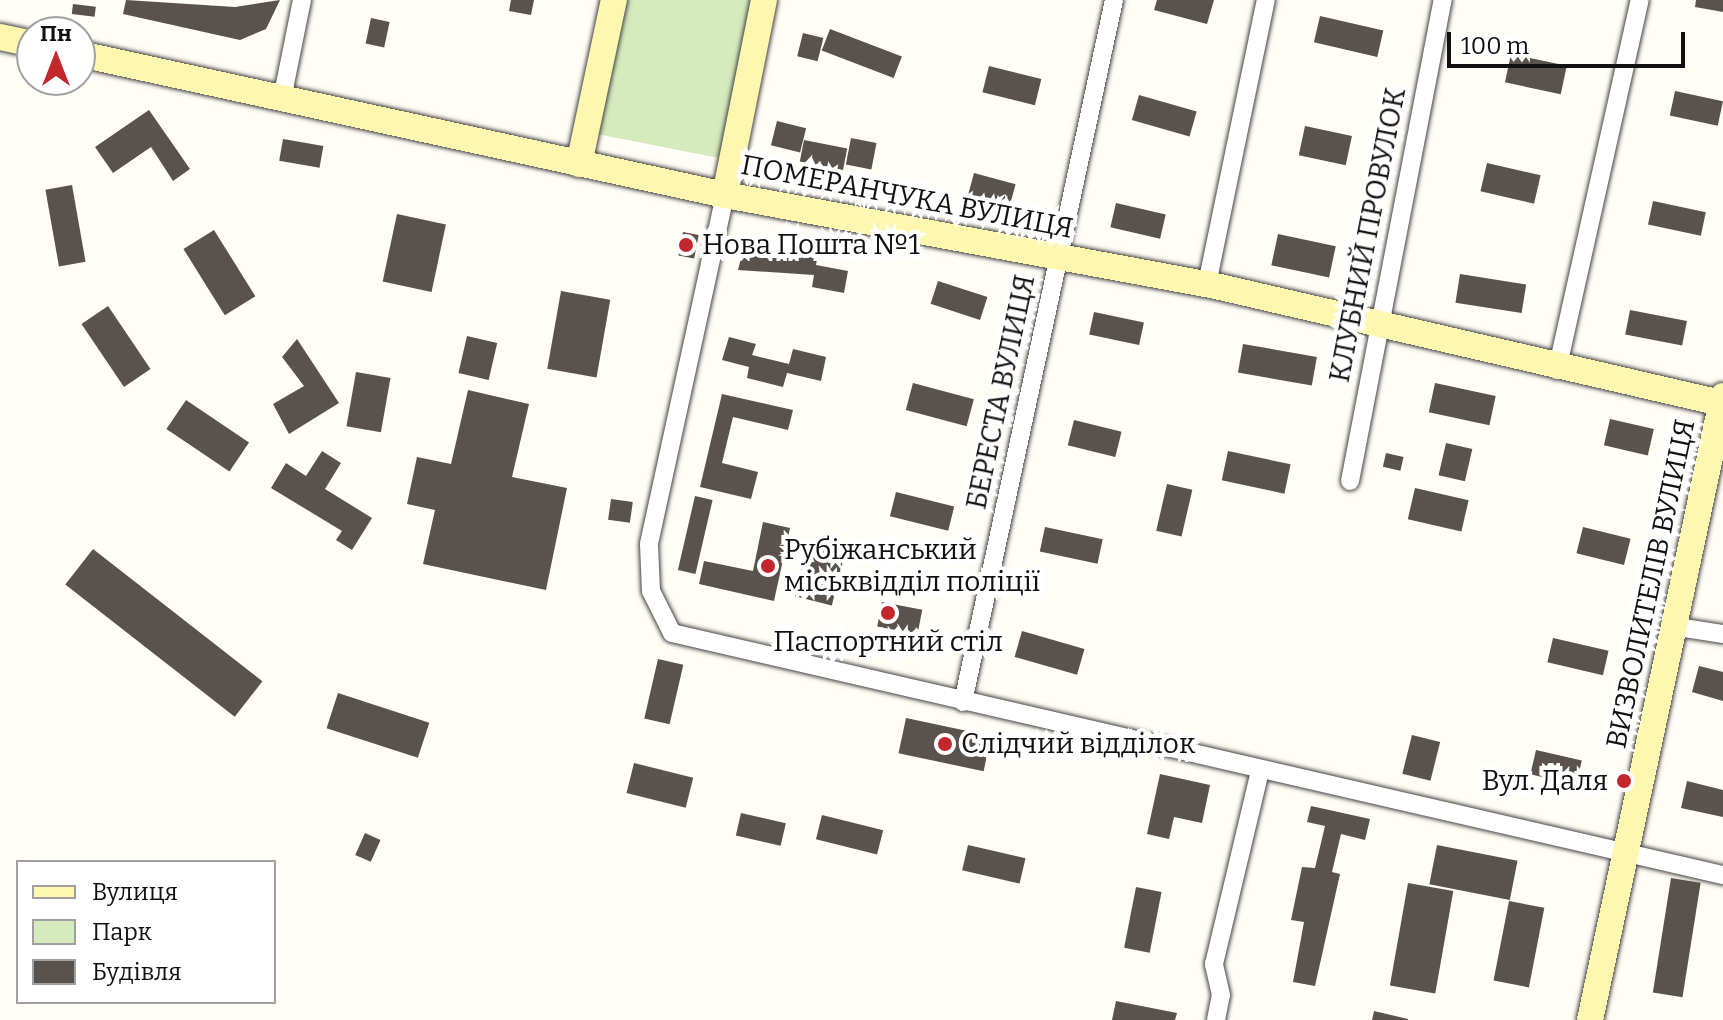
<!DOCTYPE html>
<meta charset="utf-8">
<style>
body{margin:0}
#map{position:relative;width:1723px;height:1020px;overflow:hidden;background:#fffdf5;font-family:Bitter,serif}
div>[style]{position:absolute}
.green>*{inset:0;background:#d5ebbd}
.building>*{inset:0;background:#5a524d;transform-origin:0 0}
.roads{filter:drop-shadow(0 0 2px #444) drop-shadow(0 0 2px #444)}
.street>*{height:18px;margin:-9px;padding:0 9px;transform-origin:9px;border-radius:9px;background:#fff}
.secondary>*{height:26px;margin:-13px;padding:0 13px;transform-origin:13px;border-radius:13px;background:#fff6b0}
.dots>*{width:22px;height:22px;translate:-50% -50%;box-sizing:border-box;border:4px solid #fff;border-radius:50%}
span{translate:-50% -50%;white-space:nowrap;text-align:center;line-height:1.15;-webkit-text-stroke:8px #fff;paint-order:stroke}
.street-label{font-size:28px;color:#111}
.poi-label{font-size:28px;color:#111}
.left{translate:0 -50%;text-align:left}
.right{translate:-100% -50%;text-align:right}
.legend{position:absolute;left:16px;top:860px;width:260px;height:144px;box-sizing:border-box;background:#fff;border:2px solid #a0a0a0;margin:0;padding:10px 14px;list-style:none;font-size:24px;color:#111}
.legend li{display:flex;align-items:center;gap:16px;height:40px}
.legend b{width:40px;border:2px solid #a0a0a0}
.north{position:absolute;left:16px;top:16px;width:80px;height:80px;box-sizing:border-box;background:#fff;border:2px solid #a0a0a0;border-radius:50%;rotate:0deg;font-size:22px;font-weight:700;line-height:32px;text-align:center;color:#111}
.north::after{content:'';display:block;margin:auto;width:28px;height:36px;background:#c4262e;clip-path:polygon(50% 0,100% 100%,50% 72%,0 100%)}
.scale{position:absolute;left:1447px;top:32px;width:238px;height:36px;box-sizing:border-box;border:4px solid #111;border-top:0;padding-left:10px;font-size:24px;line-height:28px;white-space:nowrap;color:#111;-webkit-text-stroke:6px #fff;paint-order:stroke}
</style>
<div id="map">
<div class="green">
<div style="clip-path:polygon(624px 0,751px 0,719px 158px,597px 134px)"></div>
</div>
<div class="building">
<div style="clip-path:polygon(126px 0,235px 7px,280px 0,266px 29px,240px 40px,123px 14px)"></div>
<div style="clip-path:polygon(511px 0,534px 0,531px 15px,509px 11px)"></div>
<div style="clip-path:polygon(1157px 0,1214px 0,1207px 24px,1154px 10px)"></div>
<div style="clip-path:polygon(1696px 0,1723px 0,1723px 12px,1695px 7px)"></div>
<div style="left:73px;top:4px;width:23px;height:10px;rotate:7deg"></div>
<div style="left:1320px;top:16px;width:65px;height:27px;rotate:13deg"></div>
<div style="left:371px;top:18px;width:19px;height:26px;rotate:12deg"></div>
<div style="left:830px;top:29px;width:77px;height:23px;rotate:21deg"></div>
<div style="left:803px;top:33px;width:21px;height:24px;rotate:14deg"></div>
<div style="left:1511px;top:54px;width:57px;height:29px;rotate:12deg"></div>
<div style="left:989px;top:66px;width:54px;height:27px;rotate:14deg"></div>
<div style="left:1675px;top:91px;width:49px;height:25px;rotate:12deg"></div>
<div style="left:1139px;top:95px;width:60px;height:26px;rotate:16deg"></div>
<div style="clip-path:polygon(149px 110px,190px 169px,173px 181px,151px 147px,113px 173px,95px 147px)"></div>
<div style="left:777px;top:121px;width:30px;height:25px;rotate:14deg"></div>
<div style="left:1305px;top:126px;width:48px;height:30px;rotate:12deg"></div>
<div style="left:851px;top:138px;width:26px;height:27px;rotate:11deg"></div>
<div style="left:283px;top:139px;width:41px;height:22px;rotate:10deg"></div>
<div style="left:804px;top:140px;width:44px;height:22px;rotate:11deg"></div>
<div style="left:1487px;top:163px;width:55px;height:29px;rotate:13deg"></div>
<div style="left:974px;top:173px;width:43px;height:27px;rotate:15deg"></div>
<div style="left:72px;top:185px;width:78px;height:27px;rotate:80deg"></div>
<div style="left:1653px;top:201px;width:54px;height:24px;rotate:12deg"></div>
<div style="left:1116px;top:203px;width:51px;height:25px;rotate:13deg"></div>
<div style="left:397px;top:214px;width:50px;height:69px;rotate:12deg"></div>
<div style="left:214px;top:230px;width:78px;height:36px;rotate:58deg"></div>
<div style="left:683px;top:232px;width:16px;height:24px;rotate:11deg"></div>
<div style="left:1278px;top:234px;width:59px;height:32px;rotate:12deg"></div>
<div style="clip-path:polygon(780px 245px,818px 253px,816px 265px,848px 271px,844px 293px,812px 287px,814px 275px,738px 270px,744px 246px,778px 254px)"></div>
<div style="left:1460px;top:274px;width:67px;height:29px;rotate:9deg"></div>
<div style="left:938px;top:281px;width:52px;height:24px;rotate:18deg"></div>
<div style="left:561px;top:291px;width:50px;height:79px;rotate:10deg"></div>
<div style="left:108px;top:306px;width:76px;height:32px;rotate:56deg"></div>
<div style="left:1630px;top:310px;width:58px;height:25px;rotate:11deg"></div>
<div style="left:1094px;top:312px;width:51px;height:23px;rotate:12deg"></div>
<div style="left:467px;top:336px;width:31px;height:38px;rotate:13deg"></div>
<div style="clip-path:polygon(729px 337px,756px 344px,752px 355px,789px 364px,793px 349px,826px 357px,821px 381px,787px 373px,783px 387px,747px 378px,749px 367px,722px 360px)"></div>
<div style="clip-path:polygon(297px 339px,339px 403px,289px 434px,273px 404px,304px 386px,282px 357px)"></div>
<div style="left:1243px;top:344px;width:75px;height:29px;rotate:10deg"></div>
<div style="left:356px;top:372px;width:35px;height:55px;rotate:10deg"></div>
<div style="left:913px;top:383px;width:63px;height:28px;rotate:15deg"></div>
<div style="left:1435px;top:383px;width:62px;height:30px;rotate:12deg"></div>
<div style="clip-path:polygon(468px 390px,529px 404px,512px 477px,567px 488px,546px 590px,423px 564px,435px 510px,407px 504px,417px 457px,451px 464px)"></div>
<div style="clip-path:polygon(722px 394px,793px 410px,788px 430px,733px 417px,722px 463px,758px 472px,751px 499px,700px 487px)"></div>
<div style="left:186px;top:400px;width:76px;height:35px;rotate:34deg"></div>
<div style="left:1610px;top:419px;width:45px;height:27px;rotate:13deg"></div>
<div style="left:1074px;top:420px;width:49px;height:26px;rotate:14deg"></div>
<div style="left:1446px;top:443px;width:27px;height:33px;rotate:13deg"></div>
<div style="clip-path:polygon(322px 451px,341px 463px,325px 489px,372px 518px,352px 550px,336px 540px,342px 531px,271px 488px,286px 463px,306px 476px)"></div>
<div style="left:1228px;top:451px;width:64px;height:30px;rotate:12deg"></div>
<div style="left:1386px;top:453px;width:18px;height:14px;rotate:13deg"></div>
<div style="left:1167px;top:484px;width:26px;height:48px;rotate:13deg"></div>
<div style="left:1415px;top:488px;width:55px;height:32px;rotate:13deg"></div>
<div style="left:896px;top:492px;width:60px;height:25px;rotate:14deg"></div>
<div style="left:695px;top:496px;width:18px;height:76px;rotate:13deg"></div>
<div style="left:611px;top:499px;width:22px;height:21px;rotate:8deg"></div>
<div style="clip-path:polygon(763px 522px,790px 528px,774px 601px,699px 584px,704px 561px,753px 571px)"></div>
<div style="left:1045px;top:527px;width:59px;height:25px;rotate:12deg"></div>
<div style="left:1583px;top:527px;width:49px;height:27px;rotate:14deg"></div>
<div style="left:809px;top:540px;width:38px;height:58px;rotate:14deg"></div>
<div style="left:93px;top:549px;width:215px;height:45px;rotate:38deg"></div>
<div style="left:882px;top:602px;width:41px;height:25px;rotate:11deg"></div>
<div style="left:1022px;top:631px;width:65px;height:27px;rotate:16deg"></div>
<div style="left:1553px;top:638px;width:57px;height:25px;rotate:13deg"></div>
<div style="left:658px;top:659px;width:26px;height:61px;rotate:13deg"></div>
<div style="clip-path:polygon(1699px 666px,1723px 672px,1723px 701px,1692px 692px)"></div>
<div style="left:338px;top:693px;width:96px;height:37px;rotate:18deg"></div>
<div style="left:906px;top:718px;width:87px;height:36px;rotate:12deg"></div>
<div style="left:1412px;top:735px;width:29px;height:40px;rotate:14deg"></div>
<div style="left:1536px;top:750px;width:47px;height:25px;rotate:13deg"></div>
<div style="left:634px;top:763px;width:61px;height:31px;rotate:14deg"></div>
<div style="clip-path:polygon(1160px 774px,1210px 785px,1202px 823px,1174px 817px,1169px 839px,1147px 834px)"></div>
<div style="clip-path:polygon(1687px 781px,1723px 790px,1723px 817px,1681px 808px)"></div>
<div style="clip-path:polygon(1311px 806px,1370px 819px,1365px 840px,1341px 834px,1332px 872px,1340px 874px,1315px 986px,1293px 982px,1304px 922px,1291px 920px,1302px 867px,1315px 868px,1325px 826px,1307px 822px)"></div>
<div style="left:741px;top:813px;width:46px;height:23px;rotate:13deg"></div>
<div style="left:822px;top:815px;width:63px;height:25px;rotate:14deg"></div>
<div style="left:365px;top:833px;width:17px;height:24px;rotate:24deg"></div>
<div style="left:968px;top:845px;width:59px;height:26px;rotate:13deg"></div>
<div style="left:1437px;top:845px;width:82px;height:40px;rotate:11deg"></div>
<div style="left:1671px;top:878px;width:30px;height:116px;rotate:9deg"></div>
<div style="left:1408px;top:883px;width:46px;height:104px;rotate:10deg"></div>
<div style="left:1136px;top:887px;width:26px;height:62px;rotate:11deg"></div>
<div style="left:1509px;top:901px;width:36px;height:81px;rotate:11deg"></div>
<div style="clip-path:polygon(1116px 1001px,1177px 1013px,1175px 1020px,1112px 1020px)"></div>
<div style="clip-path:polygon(1374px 1011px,1408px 1019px,1408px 1020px,1372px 1020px)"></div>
</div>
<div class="roads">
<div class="street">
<div style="left:282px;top:99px;width:101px;rotate:-78.6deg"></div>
<div style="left:725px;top:195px;width:357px;rotate:102.3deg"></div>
<div style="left:649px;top:544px;width:47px;rotate:87.6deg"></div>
<div style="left:651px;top:591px;width:47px;rotate:63.4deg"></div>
<div style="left:672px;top:633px;width:1079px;rotate:12.97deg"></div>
<div style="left:1207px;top:284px;width:290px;rotate:-78.3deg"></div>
<div style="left:1557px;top:370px;width:379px;rotate:-77.4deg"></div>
<div style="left:1350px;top:481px;width:490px;rotate:-79.1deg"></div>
<div style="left:1677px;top:627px;width:47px;rotate:8.7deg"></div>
<div style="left:963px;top:702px;width:718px;rotate:-77.86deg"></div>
<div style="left:1216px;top:1020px;width:25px;rotate:-79deg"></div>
<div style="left:1221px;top:995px;width:32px;rotate:-103deg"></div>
<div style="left:1214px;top:964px;width:198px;rotate:-76.6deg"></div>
</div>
<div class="secondary">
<div style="left:0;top:37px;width:33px;rotate:12deg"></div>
<div style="left:80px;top:54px;width:660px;rotate:12.33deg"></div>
<div style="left:725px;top:195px;width:490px;rotate:10.5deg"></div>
<div style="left:1207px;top:284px;width:528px;rotate:13.04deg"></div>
<div style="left:579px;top:164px;width:168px;rotate:-78deg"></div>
<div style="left:725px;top:195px;width:199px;rotate:-78.7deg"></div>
<div style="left:1590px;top:1020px;width:638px;rotate:-77.97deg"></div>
</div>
</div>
<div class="dots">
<div style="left:686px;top:245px;background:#c4262e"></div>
<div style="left:768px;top:566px;background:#c4262e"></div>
<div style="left:888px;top:613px;background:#c4262e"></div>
<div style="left:945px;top:744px;background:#c4262e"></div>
<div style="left:1624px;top:781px;background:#c4262e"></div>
</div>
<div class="street-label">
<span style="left:907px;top:197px;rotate:11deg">ПОМЕРАНЧУКА ВУЛИЦЯ</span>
<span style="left:1368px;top:235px;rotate:-79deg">КЛУБНИЙ ПРОВУЛОК</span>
<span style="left:1001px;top:392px;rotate:-78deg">БЕРЕСТА ВУЛИЦЯ</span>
<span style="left:1651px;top:584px;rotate:-78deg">ВИЗВОЛИТЕЛІВ ВУЛИЦЯ</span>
</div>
<div class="poi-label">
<span class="left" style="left:702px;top:245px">Нова Пошта №1</span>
<span class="left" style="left:784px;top:566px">Рубіжанський<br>міськвідділ поліції</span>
<span style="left:888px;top:642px">Паспортний стіл</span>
<span class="left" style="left:961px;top:744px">Слідчий відділок</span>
<span class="right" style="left:1608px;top:781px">Вул. Даля</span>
</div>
<ul class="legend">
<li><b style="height:10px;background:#fff6b0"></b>Вулиця</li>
<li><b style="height:22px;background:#d5ebbd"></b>Парк</li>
<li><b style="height:22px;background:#5a524d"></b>Будівля</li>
</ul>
<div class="north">Пн</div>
<div class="scale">100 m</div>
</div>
